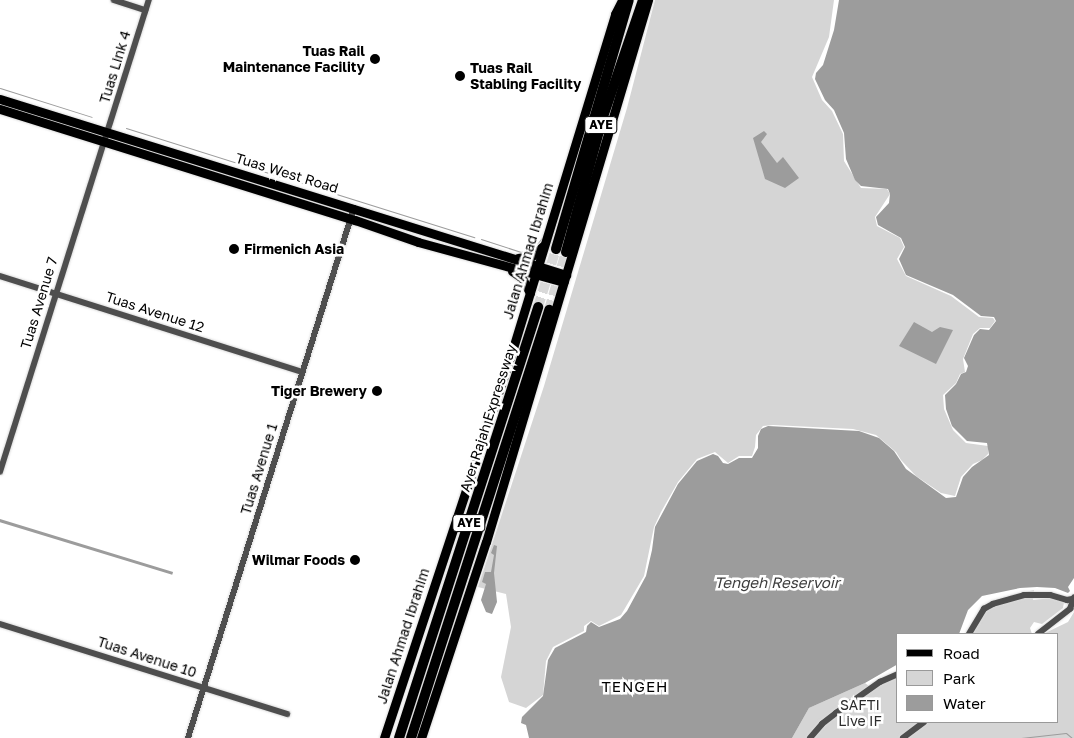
<!DOCTYPE html>
<style>
body{margin:0}
#map{position:relative;width:1074px;height:738px;overflow:hidden;background:#fff;font-family:"Golos Text",sans-serif}
div>[style]{position:absolute}
.green>*{inset:0;background:#d5d5d5}
.water>*{inset:0;background:#9c9c9c;transform-origin:0 0}
.stream>*{height:1px;margin:-0.5px;padding:0 0.5px;transform-origin:0.5px;border-radius:0.5px;background:#9c9c9c}
.motorway-tunnel>*{height:10px;margin-top:-5px;transform-origin:0;background:repeating-linear-gradient(90deg,#d9d9d9 0 10px,transparent 0 15px)}
.roads{filter:drop-shadow(0 0 1px #dbdbdb) drop-shadow(0 0 1px #dbdbdb)}
.minor>*{height:5.5px;margin:-2.75px;padding:0 2.75px;transform-origin:2.75px;border-radius:2.75px;background:#4e4e4e}
.primary>*{height:9px;margin:-4.5px;padding:0 4.5px;transform-origin:4.5px;border-radius:4.5px;background:#000}
.motorway>*{height:10px;margin:-5px;padding:0 5px;transform-origin:5px;border-radius:5px;background:#000}
.dots>*{width:14px;height:14px;translate:-50% -50%;box-sizing:border-box;border:2px solid #fff;border-radius:50%}
span{translate:-50% -50%;white-space:nowrap;text-align:center;line-height:1.15;-webkit-text-stroke:5px #fff;paint-order:stroke}
.shield-label span{padding:1px 4px;background:#fff;border:1px solid;border-radius:4px;-webkit-text-stroke-width:0}
.shield-label{font-size:12px;color:#000;font-weight:700}
.poi-label{font-size:14px;color:#000;font-weight:700}
.right{translate:-100% -50%;text-align:right}
.left{translate:0 -50%;text-align:left}
.street-label{font-size:14px;color:#000}
.park-label{font-size:14px;color:#2c2c2c}
.water-label{font-size:15px;color:#3d3d3d;font-style:italic}
.neighbourhood-label{font-size:15px;color:#000;letter-spacing:1px}
.legend{position:absolute;left:896px;top:633px;width:162px;height:90px;box-sizing:border-box;background:#fff;border:1px solid #999;margin:0;padding:6px 9px;list-style:none;font-size:15px;color:#000}
.legend li{display:flex;align-items:center;gap:10px;height:25px}
.legend b{width:25px;border:1px solid #999}
</style>
<div id="map">
<div class="green">
<div style="clip-path:polygon(655px 0,834px 0,829px 37px,812px 77px,822px 100px,832px 111px,843px 134px,844px 161px,861px 188px,887px 189px,890px 194px,875px 217px,877px 226px,900px 238px,904px 247px,897px 259px,906px 276px,951px 296px,979px 317px,993px 318px,995px 321px,990px 328px,980px 328px,973px 334px,963px 359px,965px 372px,960px 374px,956px 383px,943px 395px,944px 409px,953px 430px,966px 443px,988px 446px,988px 454px,982px 460px,973px 464px,961px 477px,955px 496px,941px 493px,916px 476px,901px 460px,896px 452px,876px 435px,853px 429px,773px 425px,763px 426px,756px 435px,755px 447px,752px 456px,739px 456px,728px 463px,715px 452px,697px 459px,678px 482px,661px 512px,654px 527px,644px 576px,621px 615px,599px 626px,591px 621px,584px 626px,584px 631px,553px 647px,546px 661px,543px 695px,526px 708px,509px 702px,501px 677px,511px 627px,506px 594px,478px 587px,544px 386px,627px 108px)"></div>
<div style="clip-path:polygon(1034px 590px,1033px 600px,1051px 598px,1064px 602px,1063px 608px,1042px 624px,1034px 622px,1030px 628px,1032px 634px,972px 634px,984px 610px,1011px 595px)"></div>
<div style="clip-path:polygon(1074px 612px,1074px 738px,792px 738px,809px 708px,865px 683px,873px 689px,898px 676px,898px 722px,1058px 722px,1058px 634px,1043px 634px,1068px 622px)"></div>
</div>
<div class="water">
<div style="clip-path:polygon(839px 0,1074px 0,1074px 578px,1068px 587px,1070px 591px,1068px 593px,1055px 588px,1037px 587px,1020px 588px,982px 596px,968px 610px,959px 634px,898px 634px,898px 664px,865px 683px,809px 708px,792px 738px,529px 738px,526px 725px,521px 723px,522px 717px,543px 696px,548px 660px,555px 648px,586px 632px,587px 626px,591px 622px,599px 627px,620px 619px,627px 611px,646px 576px,652px 550px,655px 527px,678px 484px,697px 461px,713px 454px,718px 456px,723px 463px,728px 464px,739px 458px,752px 458px,758px 448px,758px 436px,761px 429px,768px 426px,859px 431px,879px 438px,894px 451px,906px 469px,946px 498px,956px 497px,963px 477px,972px 467px,989px 455px,987px 443px,967px 441px,952px 426px,946px 409px,945px 395px,956px 384px,961px 374px,966px 372px,968px 366px,964px 358px,974px 335px,980px 329px,989px 330px,996px 321px,994px 317px,981px 316px,953px 295px,906px 275px,899px 259px,905px 247px,901px 238px,878px 225px,876px 217px,889px 203px,890px 194px,888px 189px,861px 186px,855px 180px,846px 159px,844px 133px,834px 110px,825px 100px,815px 79px,816px 73px,823px 65px,834px 30px)"></div>
<div style="clip-path:polygon(764px 131px,767px 134px,761px 142px,777px 163px,783px 157px,799px 178px,785px 188px,765px 179px,753px 138px)"></div>
<div style="clip-path:polygon(914px 322px,932px 332px,940px 327px,953px 330px,936px 364px,899px 346px)"></div>
<div style="left:0;top:519px;width:181px;height:3px;rotate:17deg"></div>
<div style="clip-path:polygon(494px 545px,497px 546px,494px 573px,497px 602px,492px 614px,486px 612px,481px 600px,486px 584px,482px 582px,485px 572px,491px 572px,494px 555px,491px 553px)"></div>
</div>
<div class="stream">
<div style="left:0;top:88px;width:96px;rotate:17.5deg"></div>
<div style="left:126px;top:128px;width:173px;rotate:17.5deg"></div>
<div style="left:299px;top:182px;width:8px;rotate:23deg"></div>
<div style="left:314px;top:187px;width:168px;rotate:17.4deg"></div>
<div style="left:481px;top:239px;width:42px;rotate:18deg"></div>
<div style="left:521px;top:252px;width:13px;rotate:-18deg"></div>
<div style="left:533px;top:248px;width:13px;rotate:-48deg"></div>
<div style="left:1021px;top:738px;width:45px;rotate:-6.3deg"></div>
<div style="left:1066px;top:733px;width:8px;rotate:40deg"></div>
</div>
<div class="motorway-tunnel">
<div style="left:538px;top:307px;width:61px;rotate:-72.8deg"></div>
<div style="left:549px;top:310px;width:60px;rotate:-73.7deg"></div>
</div>
<div class="roads">
<div class="minor">
<div style="left:114px;top:0;width:33px;rotate:18deg"></div>
<div style="left:0;top:276px;width:317px;rotate:17.6deg"></div>
<div style="left:0;top:472px;width:495px;rotate:-72.5deg"></div>
<div style="left:0;top:624px;width:301px;rotate:17.4deg"></div>
<div style="left:969px;top:634px;width:29px;rotate:-59deg"></div>
<div style="left:984px;top:609px;width:10px;rotate:-29deg"></div>
<div style="left:993px;top:604px;width:32px;rotate:-16deg"></div>
<div style="left:1024px;top:595px;width:26px"></div>
<div style="left:1050px;top:595px;width:18px;rotate:16deg"></div>
<div style="left:1067px;top:600px;width:5px;rotate:-11deg"></div>
<div style="left:1038px;top:634px;width:41px;rotate:-38deg"></div>
<div style="left:1070px;top:609px;width:12px;rotate:-70deg"></div>
<div style="left:188px;top:738px;width:555px;rotate:-72.61deg"></div>
<div style="left:810px;top:738px;width:18px;rotate:-49deg"></div>
<div style="left:822px;top:724px;width:18px;rotate:-38deg"></div>
<div style="left:836px;top:713px;width:54px;rotate:-35.2deg"></div>
<div style="left:880px;top:682px;width:20px;rotate:-24deg"></div>
<div style="left:903px;top:738px;width:26px;rotate:-37deg"></div>
</div>
<div class="primary">
<div style="left:0;top:99px;width:593px;rotate:17.27deg"></div>
<div style="left:0;top:109px;width:372px;rotate:17.4deg"></div>
<div style="left:355px;top:220px;width:67px;rotate:19.2deg"></div>
<div style="left:418px;top:242px;width:151px;rotate:15.3deg"></div>
<div style="left:518px;top:258px;width:14px;rotate:-8deg"></div>
<div style="left:532px;top:256px;width:15px;rotate:-42deg"></div>
<div style="left:512px;top:271px;width:12px;rotate:35deg"></div>
<div style="left:522px;top:278px;width:17px;rotate:62deg"></div>
<div style="left:384px;top:738px;width:400px;rotate:-71.7deg"></div>
<div style="left:510px;top:358px;width:360px;rotate:-73deg"></div>
<div style="left:615px;top:14px;width:16px;rotate:-63deg"></div>
<div style="left:421px;top:738px;width:206px;rotate:-71.7deg"></div>
<div style="left:486px;top:542px;width:566px;rotate:-73.36deg"></div>
</div>
<div class="motorway">
<div style="left:556px;top:249px;width:259px;rotate:-73.7deg"></div>
<div style="left:566px;top:252px;width:140px;rotate:-74.7deg"></div>
<div style="left:603px;top:117px;width:124px;rotate:-71.1deg"></div>
<div style="left:399px;top:738px;width:453px;rotate:-72.1deg"></div>
<div style="left:411px;top:738px;width:450px;rotate:-72.1deg"></div>
</div>
</div>
<div class="dots">
<div style="left:375px;top:59px;background:#000"></div>
<div style="left:460px;top:76px;background:#000"></div>
<div style="left:234px;top:249px;background:#000"></div>
<div style="left:377px;top:391px;background:#000"></div>
<div style="left:355px;top:560px;background:#000"></div>
</div>
<div class="shield-label">
<span style="left:601px;top:125px">AYE</span>
<span style="left:469px;top:523px">AYE</span>
</div>
<div class="poi-label">
<span class="right" style="left:365px;top:59px">Tuas Rail<br>Maintenance Facility</span>
<span class="left" style="left:470px;top:76px">Tuas Rail<br>Stabling Facility</span>
<span class="left" style="left:244px;top:249px">Firmenich Asia</span>
<span class="right" style="left:367px;top:391px">Tiger Brewery</span>
<span class="right" style="left:345px;top:560px">Wilmar Foods</span>
</div>
<div class="street-label">
<span style="left:115px;top:67px;rotate:-73deg">Tuas Link 4</span>
<span style="left:287px;top:173px;rotate:17deg">Tuas West Road</span>
<span style="left:528px;top:251px;rotate:-73deg">Jalan Ahmad Ibrahim</span>
<span style="left:39px;top:303px;rotate:-73deg">Tuas Avenue 7</span>
<span style="left:155px;top:312px;rotate:18deg">Tuas Avenue 12</span>
<span style="left:488px;top:418px;rotate:-72deg">Ayer Rajah Expressway</span>
<span style="left:259px;top:469px;rotate:-73deg">Tuas Avenue 1</span>
<span style="left:403px;top:636px;rotate:-72deg">Jalan Ahmad Ibrahim</span>
<span style="left:147px;top:657px;rotate:18deg">Tuas Avenue 10</span>
</div>
<div class="park-label">
<span style="left:860px;top:713px">SAFTI<br>Live IF</span>
</div>
<div class="water-label">
<span style="left:777px;top:583px">Tengeh Reservoir</span>
</div>
<div class="neighbourhood-label">
<span style="left:635px;top:687px">TENGEH</span>
</div>
<ul class="legend">
<li><b style="height:6px;background:#000"></b>Road</li>
<li><b style="height:14px;background:#d5d5d5"></b>Park</li>
<li><b style="height:14px;background:#9c9c9c"></b>Water</li>
</ul>
</div>
